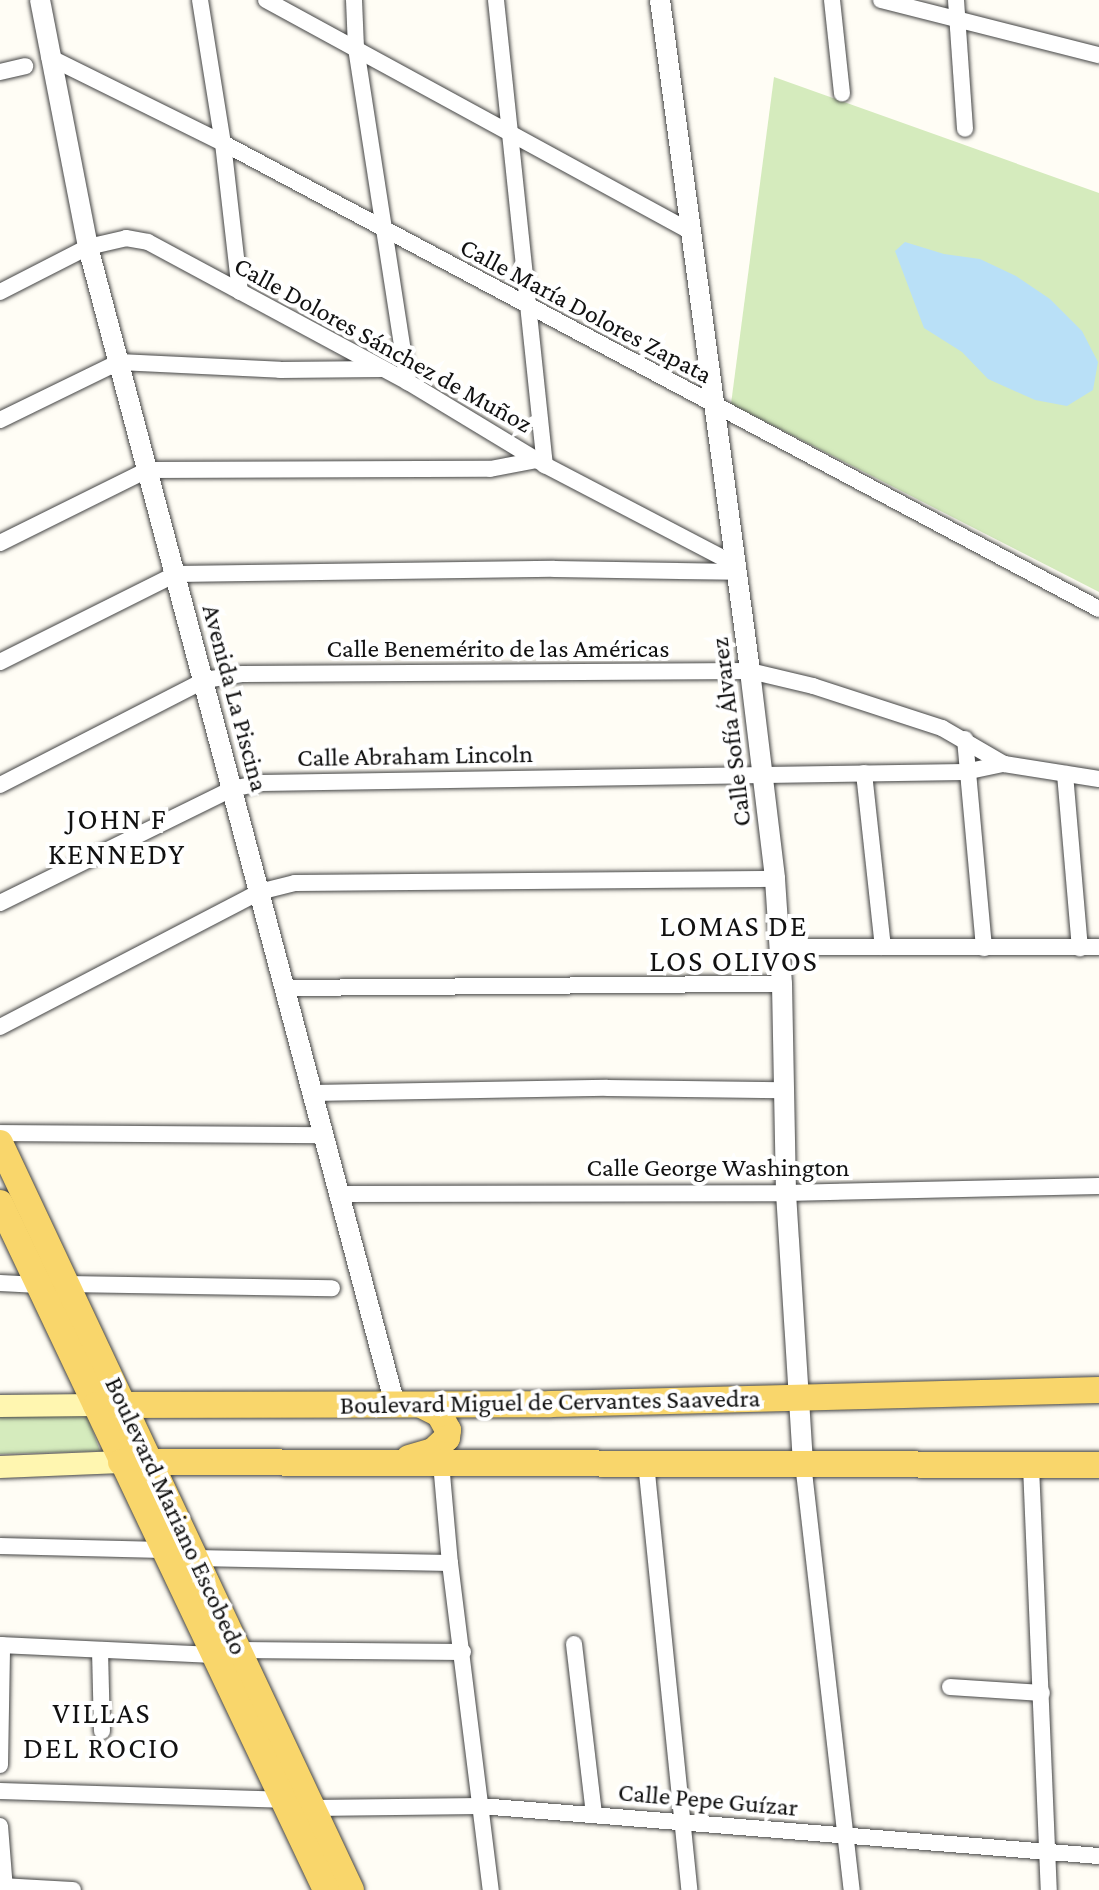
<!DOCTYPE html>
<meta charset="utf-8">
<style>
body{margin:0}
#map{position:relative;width:1099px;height:1890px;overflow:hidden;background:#fffdf5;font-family:"Crimson Pro",serif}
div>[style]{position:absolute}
.green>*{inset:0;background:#d5ebbd}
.water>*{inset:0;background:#b9e0f7}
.roads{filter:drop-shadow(0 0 2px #444) drop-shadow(0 0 2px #444)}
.minor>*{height:16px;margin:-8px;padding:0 8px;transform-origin:8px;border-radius:8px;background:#fff}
.tertiary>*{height:20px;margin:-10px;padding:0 10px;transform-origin:10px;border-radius:10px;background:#fff}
.secondary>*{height:22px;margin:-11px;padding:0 11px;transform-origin:11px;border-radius:11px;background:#fff6b0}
.primary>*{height:26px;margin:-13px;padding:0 13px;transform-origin:13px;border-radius:13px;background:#f9d66b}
span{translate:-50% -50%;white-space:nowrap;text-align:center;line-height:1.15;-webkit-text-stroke:8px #fff;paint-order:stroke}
.street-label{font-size:26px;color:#111}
.quarter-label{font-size:30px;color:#111;letter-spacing:2px}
</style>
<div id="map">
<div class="green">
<div style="clip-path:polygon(774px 77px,1099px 193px,1099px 592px,731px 404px)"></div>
<div style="clip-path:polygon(87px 1415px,100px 1451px,0 1454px,0 1416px)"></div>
</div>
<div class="water">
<div style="clip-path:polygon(905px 242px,944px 254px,980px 259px,1016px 276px,1050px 299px,1082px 331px,1098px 362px,1093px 390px,1067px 406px,1035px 400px,988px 379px,962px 352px,924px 328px,895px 251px)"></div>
</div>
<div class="roads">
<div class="minor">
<div style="left:200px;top:0;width:145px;rotate:80.9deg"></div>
<div style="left:223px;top:143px;width:150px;rotate:83.5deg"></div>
<div style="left:266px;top:0;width:485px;rotate:28.6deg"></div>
<div style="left:354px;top:0;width:48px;rotate:87.6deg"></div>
<div style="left:356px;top:48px;width:338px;rotate:81.2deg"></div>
<div style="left:496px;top:0;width:468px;rotate:84deg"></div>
<div style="left:832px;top:0;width:94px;rotate:83.9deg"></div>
<div style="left:881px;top:0;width:225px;rotate:14.2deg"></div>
<div style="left:956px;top:0;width:129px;rotate:86deg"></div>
<div style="left:49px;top:57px;width:194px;rotate:26.3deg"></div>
<div style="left:223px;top:143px;width:992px;rotate:28.01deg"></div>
<div style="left:0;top:72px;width:26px;rotate:-13deg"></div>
<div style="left:0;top:292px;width:99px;rotate:-27.1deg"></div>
<div style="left:88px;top:247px;width:39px;rotate:-13deg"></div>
<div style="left:126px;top:238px;width:22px;rotate:10deg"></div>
<div style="left:148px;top:242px;width:295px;rotate:28.3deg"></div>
<div style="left:408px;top:382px;width:160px;rotate:31.2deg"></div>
<div style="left:545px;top:465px;width:216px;rotate:27.6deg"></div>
<div style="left:0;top:420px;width:132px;rotate:-26deg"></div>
<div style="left:119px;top:362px;width:161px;rotate:2.8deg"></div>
<div style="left:280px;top:370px;width:102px;rotate:-0.6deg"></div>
<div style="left:0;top:543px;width:164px;rotate:-26.4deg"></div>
<div style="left:147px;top:470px;width:343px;rotate:-0.2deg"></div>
<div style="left:490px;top:469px;width:48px;rotate:-10.8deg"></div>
<div style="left:0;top:662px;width:197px;rotate:-26.6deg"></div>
<div style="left:176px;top:574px;width:378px;rotate:-0.8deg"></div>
<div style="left:554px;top:569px;width:183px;rotate:0.9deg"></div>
<div style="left:965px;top:739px;width:210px;rotate:84.8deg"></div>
<div style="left:864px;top:773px;width:175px;rotate:83.8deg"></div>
<div style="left:1065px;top:774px;width:175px;rotate:85.1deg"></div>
<div style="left:0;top:785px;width:230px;rotate:-27.1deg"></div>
<div style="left:205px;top:680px;width:37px;rotate:-9deg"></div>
<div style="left:242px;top:674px;width:508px;rotate:-0.34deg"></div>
<div style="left:750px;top:671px;width:65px;rotate:13.4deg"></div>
<div style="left:813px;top:686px;width:136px;rotate:18deg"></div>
<div style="left:942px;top:728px;width:72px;rotate:30.1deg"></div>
<div style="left:0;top:903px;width:258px;rotate:-26.2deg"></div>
<div style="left:232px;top:789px;width:30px;rotate:-12deg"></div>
<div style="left:261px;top:783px;width:704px;rotate:-0.9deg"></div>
<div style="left:965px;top:772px;width:40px;rotate:-12deg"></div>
<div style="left:1004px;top:764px;width:96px;rotate:9deg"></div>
<div style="left:780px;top:947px;width:319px"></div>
<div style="left:284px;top:988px;width:498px;rotate:-0.5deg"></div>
<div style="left:0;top:1027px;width:292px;rotate:-27.5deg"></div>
<div style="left:259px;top:892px;width:37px;rotate:-14deg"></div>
<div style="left:295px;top:883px;width:480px;rotate:-0.5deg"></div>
<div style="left:312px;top:1093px;width:295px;rotate:-1deg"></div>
<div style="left:607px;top:1088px;width:175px;rotate:0.7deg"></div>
<div style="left:0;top:1133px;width:322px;rotate:0.4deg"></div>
<div style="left:337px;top:1194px;width:449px;rotate:-0.1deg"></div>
<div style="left:786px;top:1193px;width:313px;rotate:-1.3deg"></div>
<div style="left:0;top:1283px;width:39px;rotate:3deg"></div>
<div style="left:66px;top:1284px;width:266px;rotate:0.9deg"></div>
<div style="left:441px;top:1463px;width:100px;rotate:84.9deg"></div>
<div style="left:450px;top:1563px;width:330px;rotate:82.9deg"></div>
<div style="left:646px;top:1463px;width:429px;rotate:84.2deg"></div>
<div style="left:803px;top:1463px;width:430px;rotate:83.5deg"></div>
<div style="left:1031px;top:1466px;width:424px;rotate:87.6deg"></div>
<div style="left:0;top:1546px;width:163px;rotate:1.4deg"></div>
<div style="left:195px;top:1558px;width:255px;rotate:1.1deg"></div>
<div style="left:574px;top:1644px;width:172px;rotate:83.3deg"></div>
<div style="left:0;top:1645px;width:214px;rotate:2.7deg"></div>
<div style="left:100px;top:1650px;width:81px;rotate:88.6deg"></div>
<div style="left:237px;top:1650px;width:226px;rotate:0.5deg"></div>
<div style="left:950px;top:1687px;width:92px;rotate:3.7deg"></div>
<div style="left:0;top:1765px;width:120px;rotate:-89deg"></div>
<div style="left:0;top:1791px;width:282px;rotate:1.8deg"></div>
<div style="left:313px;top:1808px;width:167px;rotate:-0.7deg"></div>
<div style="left:480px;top:1806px;width:621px;rotate:4.62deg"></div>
<div style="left:0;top:1826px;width:64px;rotate:85.5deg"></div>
<div style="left:0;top:1886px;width:73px;rotate:3.1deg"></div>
</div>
<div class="tertiary">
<div style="left:40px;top:0;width:252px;rotate:79deg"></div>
<div style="left:88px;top:247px;width:1198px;rotate:75.15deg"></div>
<div style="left:660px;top:0;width:677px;rotate:82.36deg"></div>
<div style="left:750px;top:671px;width:209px;rotate:83.1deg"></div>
<div style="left:775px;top:879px;width:105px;rotate:86.2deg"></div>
<div style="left:782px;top:984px;width:209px;rotate:88.9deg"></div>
<div style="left:786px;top:1193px;width:271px;rotate:86.4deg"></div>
</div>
<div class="secondary">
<div style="left:0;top:1406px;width:96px;rotate:-0.6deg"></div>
<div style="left:0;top:1467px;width:121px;rotate:-2.4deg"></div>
</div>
<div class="primary">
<div style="left:0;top:1143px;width:825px;rotate:64.83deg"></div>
<div style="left:0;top:1203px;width:760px;rotate:64.61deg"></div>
<div style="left:96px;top:1405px;width:455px;rotate:-0.1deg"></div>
<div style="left:551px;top:1404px;width:548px;rotate:-1.46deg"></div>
<div style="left:409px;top:1458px;width:25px;rotate:-16deg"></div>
<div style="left:433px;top:1451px;width:19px;rotate:-43deg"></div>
<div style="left:447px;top:1438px;width:8px;rotate:-83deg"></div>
<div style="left:448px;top:1430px;width:18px;rotate:-119deg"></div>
<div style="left:439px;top:1414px;width:20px;rotate:-153deg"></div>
<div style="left:121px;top:1462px;width:978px;rotate:0.18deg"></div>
</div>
</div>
<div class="street-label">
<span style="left:586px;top:311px;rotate:28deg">Calle María Dolores Zapata</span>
<span style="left:383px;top:345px;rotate:29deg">Calle Dolores Sánchez de Muñoz</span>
<span style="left:498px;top:649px">Calle Benemérito de las Américas</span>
<span style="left:235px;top:698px;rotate:75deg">Avenida La Piscina</span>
<span style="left:731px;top:732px;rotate:-97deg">Calle Sofía Álvarez</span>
<span style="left:415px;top:756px;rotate:-1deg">Calle Abraham Lincoln</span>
<span style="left:718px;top:1168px">Calle George Washington</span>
<span style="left:550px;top:1402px;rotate:-1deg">Boulevard Miguel de Cervantes Saavedra</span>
<span style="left:176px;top:1516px;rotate:65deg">Boulevard Mariano Escobedo</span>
<span style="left:708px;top:1800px;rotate:5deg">Calle Pepe Guízar</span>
</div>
<div class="quarter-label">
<span style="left:117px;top:836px">JOHN F<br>KENNEDY</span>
<span style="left:734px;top:943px">LOMAS DE<br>LOS OLIVOS</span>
<span style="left:102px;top:1730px">VILLAS<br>DEL ROCIO</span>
</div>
</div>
